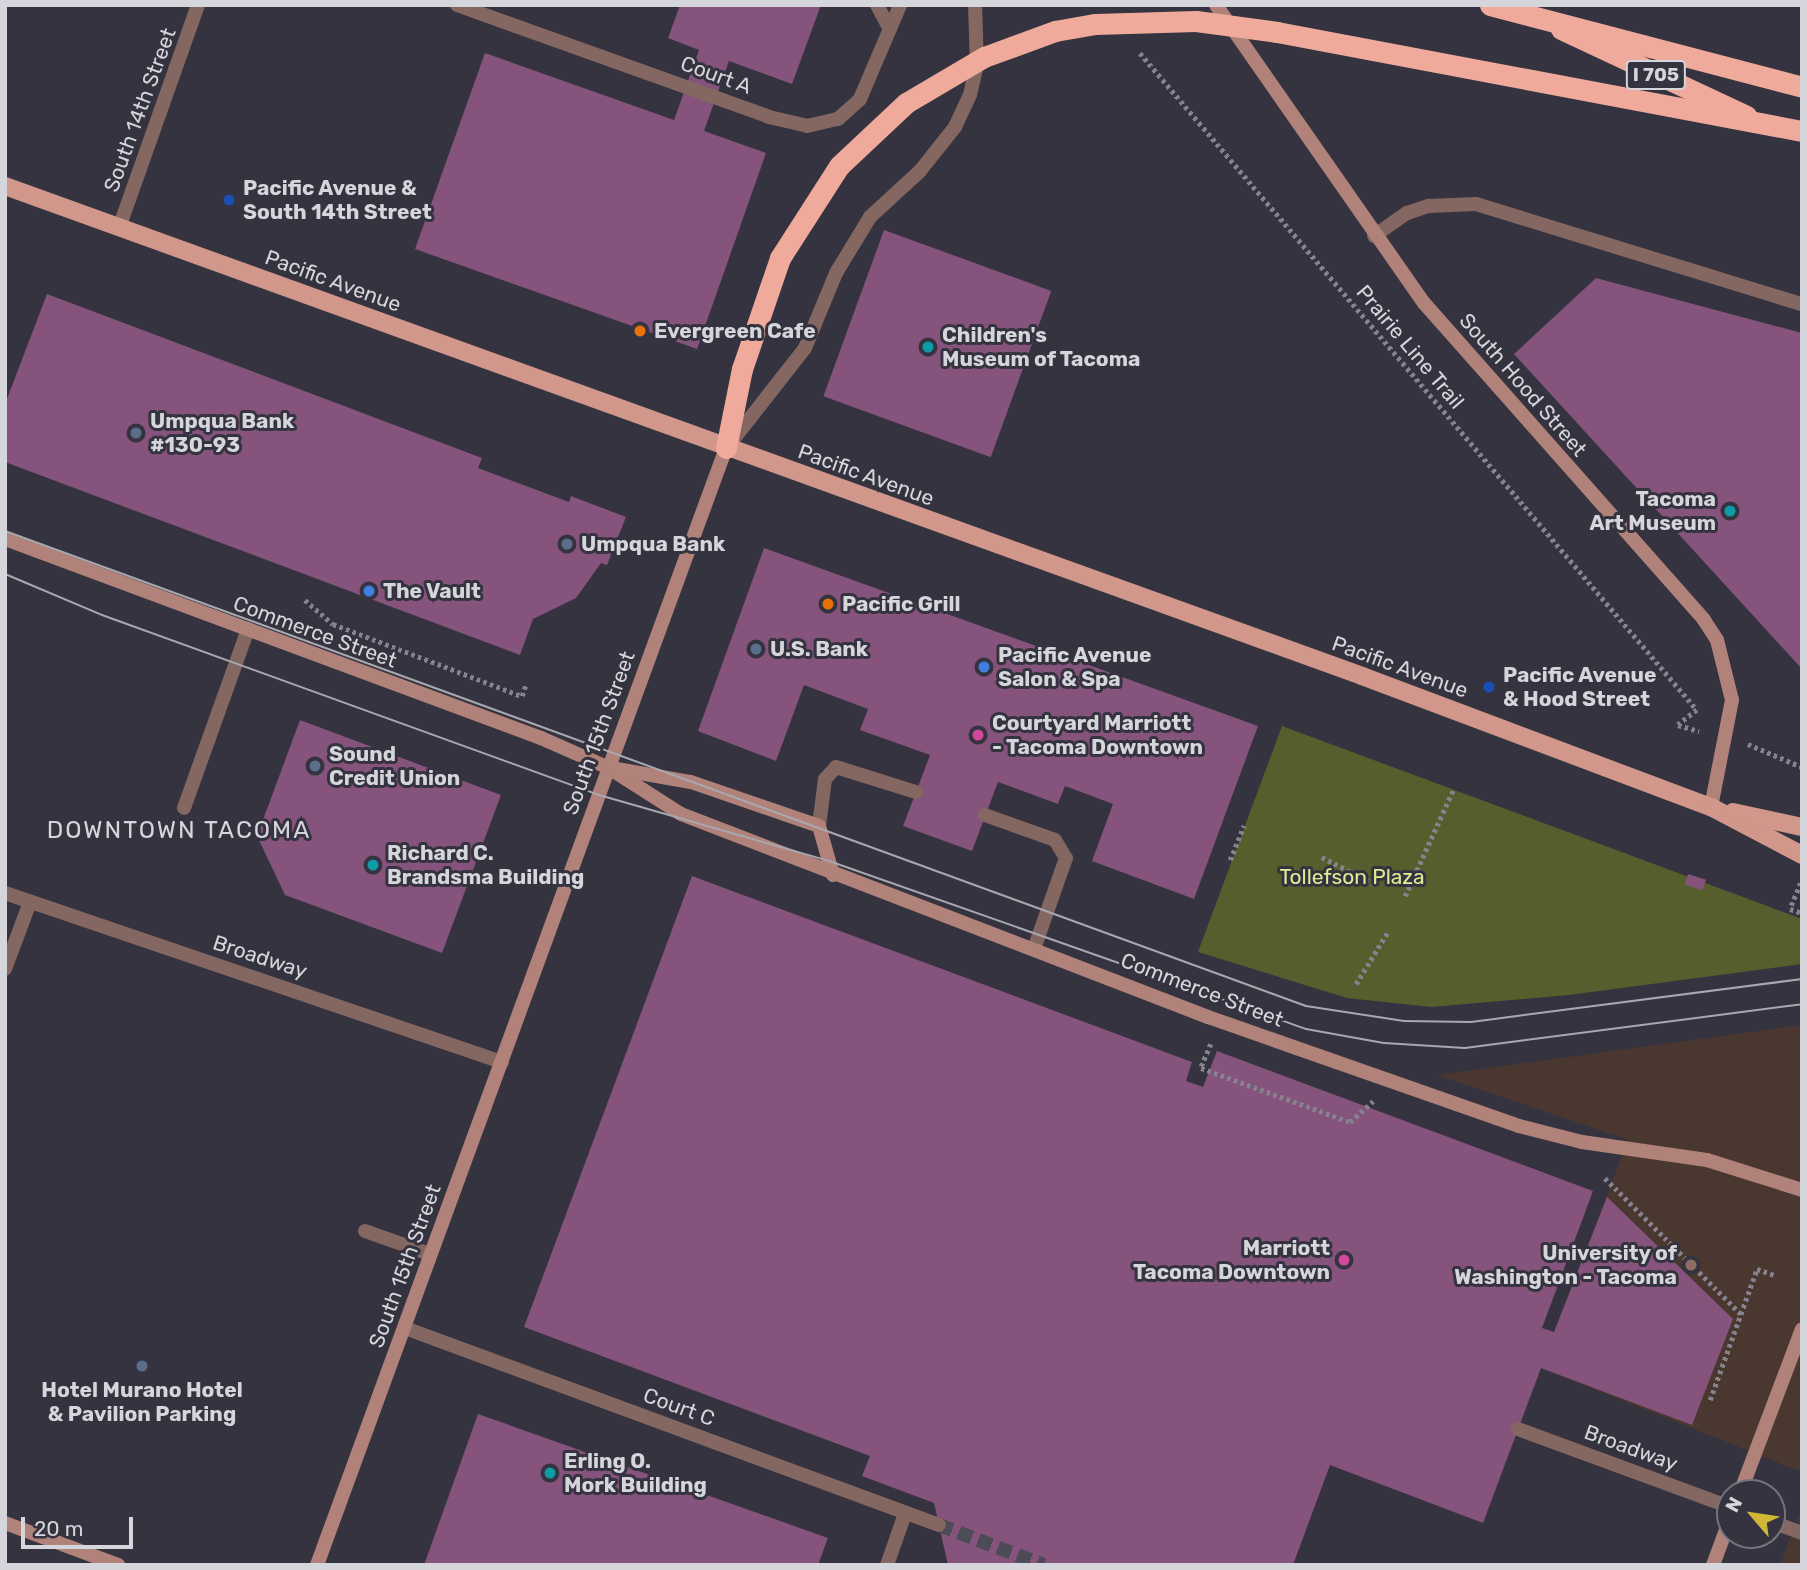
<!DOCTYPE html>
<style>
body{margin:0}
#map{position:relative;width:1807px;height:1570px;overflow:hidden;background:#34333f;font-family:Rubik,sans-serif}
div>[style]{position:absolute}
.education>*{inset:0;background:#4a372f}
.green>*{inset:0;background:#565e2d}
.building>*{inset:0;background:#85537b;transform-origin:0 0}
.street-tunnel>*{height:14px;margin-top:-7px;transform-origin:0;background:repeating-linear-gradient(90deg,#4c4b57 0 14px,transparent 0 21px)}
.path>*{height:4.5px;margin-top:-2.25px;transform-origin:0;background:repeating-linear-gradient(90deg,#85848e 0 3.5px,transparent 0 7px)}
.lane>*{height:14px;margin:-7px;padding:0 7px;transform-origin:7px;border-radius:7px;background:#846761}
.street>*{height:14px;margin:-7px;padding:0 7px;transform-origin:7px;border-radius:7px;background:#846761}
.secondary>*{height:14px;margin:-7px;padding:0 7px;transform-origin:7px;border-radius:7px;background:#b08279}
.primary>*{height:18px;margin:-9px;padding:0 9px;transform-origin:9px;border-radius:9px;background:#d1978b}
.highway>*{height:21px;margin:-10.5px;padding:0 10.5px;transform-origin:10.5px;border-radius:10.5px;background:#f0aa9c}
.tram>*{height:2px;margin:-1px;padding:0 1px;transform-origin:1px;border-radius:1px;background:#a8a8b0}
.highway-bridge>*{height:21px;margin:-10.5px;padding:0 10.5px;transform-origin:10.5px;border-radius:10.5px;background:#f0aa9c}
.dots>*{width:19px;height:19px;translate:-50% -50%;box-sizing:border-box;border:4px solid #34333f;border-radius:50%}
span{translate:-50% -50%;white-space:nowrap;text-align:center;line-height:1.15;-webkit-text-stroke:6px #34333f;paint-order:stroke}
.shield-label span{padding:2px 5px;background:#34333f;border:2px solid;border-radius:5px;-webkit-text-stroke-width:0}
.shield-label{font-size:19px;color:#d5d5dc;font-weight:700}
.street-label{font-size:21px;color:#d5d5dc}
.poi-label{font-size:21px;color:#d5d5dc;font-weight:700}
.left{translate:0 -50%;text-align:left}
.right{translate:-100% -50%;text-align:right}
.park-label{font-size:21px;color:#dded93}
.quarter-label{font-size:24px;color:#d5d5dc;letter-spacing:2px}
.frame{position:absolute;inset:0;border:7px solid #d5d5dc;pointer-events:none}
.north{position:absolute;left:1716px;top:1479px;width:70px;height:70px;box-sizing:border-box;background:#34333f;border:2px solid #74747e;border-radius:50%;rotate:299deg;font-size:19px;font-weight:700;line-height:28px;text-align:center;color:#d5d5dc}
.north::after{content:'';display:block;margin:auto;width:24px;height:32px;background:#d0b836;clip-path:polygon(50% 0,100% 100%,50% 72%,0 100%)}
.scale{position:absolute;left:21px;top:1517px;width:112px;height:32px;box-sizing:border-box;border:4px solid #d5d5dc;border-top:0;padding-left:9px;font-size:21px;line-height:24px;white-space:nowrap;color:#d5d5dc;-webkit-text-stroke:5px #34333f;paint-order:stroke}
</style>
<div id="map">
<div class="education">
<div style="clip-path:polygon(1802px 1025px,1802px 1472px,1541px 1368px,1628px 1140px,1437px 1075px)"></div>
<div style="clip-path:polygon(1802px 1507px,1802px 1565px,1780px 1565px)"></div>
</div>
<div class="green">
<div style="clip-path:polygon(1282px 726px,1802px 919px,1802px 964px,1569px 995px,1431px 1007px,1347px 998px,1198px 952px)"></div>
</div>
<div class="building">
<div style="clip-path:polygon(680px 5px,821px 5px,792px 84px,729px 61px,704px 131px,766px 153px,697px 349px,415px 249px,485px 53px,674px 120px,699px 50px,668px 38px)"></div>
<div style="left:884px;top:230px;width:178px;height:177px;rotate:20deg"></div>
<div style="clip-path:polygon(1596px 278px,1802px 333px,1802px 669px,1514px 354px)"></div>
<div style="clip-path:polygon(47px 294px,482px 458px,478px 468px,569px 502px,571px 496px,626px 517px,607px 565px,601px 563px,576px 598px,533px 619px,520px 655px,5px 462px,5px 404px)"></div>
<div style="clip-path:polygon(764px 548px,1258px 726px,1194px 899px,1092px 861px,1113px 804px,1065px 786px,1058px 804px,998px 782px,972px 851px,903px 826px,930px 755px,860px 730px,868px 709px,804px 685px,776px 761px,698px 731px)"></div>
<div style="clip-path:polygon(300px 720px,501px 795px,442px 953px,285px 895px,257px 836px)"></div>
<div style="left:1688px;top:874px;width:19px;height:11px;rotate:18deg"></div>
<div style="clip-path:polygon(692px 876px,1192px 1062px,1186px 1081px,1203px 1087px,1217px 1051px,1593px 1191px,1542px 1328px,1554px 1332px,1607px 1197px,1733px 1319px,1692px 1425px,1541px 1368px,1483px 1523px,1330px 1465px,1293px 1565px,948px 1565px,934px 1503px,862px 1476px,870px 1456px,524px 1327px)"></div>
<div style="clip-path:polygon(478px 1414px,828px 1538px,818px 1565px,424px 1565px)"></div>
</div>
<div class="street-tunnel">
<div style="left:939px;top:1525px;width:112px;rotate:20.9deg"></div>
</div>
<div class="path">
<div style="left:1140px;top:53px;width:861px;rotate:49.71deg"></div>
<div style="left:1697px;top:710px;width:24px;rotate:142deg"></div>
<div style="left:305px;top:600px;width:37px;rotate:41deg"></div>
<div style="left:333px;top:624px;width:202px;rotate:20.9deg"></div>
<div style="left:522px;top:696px;width:13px;rotate:-72deg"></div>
<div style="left:1678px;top:725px;width:22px;rotate:16deg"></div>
<div style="left:1748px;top:744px;width:59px;rotate:23.1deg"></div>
<div style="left:1322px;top:857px;width:61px;rotate:27.4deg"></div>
<div style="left:1230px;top:860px;width:37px;rotate:-68deg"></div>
<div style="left:1801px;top:883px;width:28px;rotate:113deg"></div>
<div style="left:1790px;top:909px;width:13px;rotate:18deg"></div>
<div style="left:1405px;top:896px;width:116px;rotate:-65.6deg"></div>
<div style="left:1356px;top:984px;width:60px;rotate:-58.7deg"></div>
<div style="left:1211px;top:1044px;width:26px;rotate:113deg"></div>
<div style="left:1201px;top:1068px;width:158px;rotate:19.9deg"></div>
<div style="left:1350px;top:1122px;width:31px;rotate:-42deg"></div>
<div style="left:1605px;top:1178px;width:192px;rotate:45deg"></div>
<div style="left:1710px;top:1400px;width:139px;rotate:-70.3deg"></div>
<div style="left:1757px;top:1269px;width:18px;rotate:19deg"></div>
</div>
<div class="lane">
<div style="left:877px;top:5px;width:27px;rotate:62deg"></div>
<div style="left:1374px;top:236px;width:40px;rotate:-34.9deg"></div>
<div style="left:1407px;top:213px;width:22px;rotate:-18deg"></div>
<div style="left:1428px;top:206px;width:48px;rotate:-2.4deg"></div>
<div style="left:1476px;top:204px;width:341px;rotate:17.1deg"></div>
<div style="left:184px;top:808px;width:190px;rotate:-70.3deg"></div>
<div style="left:985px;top:815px;width:74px;rotate:19.7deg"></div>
<div style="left:1055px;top:840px;width:21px;rotate:59deg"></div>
<div style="left:1066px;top:858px;width:96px;rotate:109.4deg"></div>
<div style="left:819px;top:826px;width:47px;rotate:-82.7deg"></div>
<div style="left:825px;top:779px;width:16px;rotate:-47deg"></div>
<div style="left:836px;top:767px;width:84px;rotate:17.4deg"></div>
<div style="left:5px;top:969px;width:72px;rotate:-69.5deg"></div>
<div style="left:365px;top:1231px;width:69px;rotate:19.5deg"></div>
<div style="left:887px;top:1565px;width:54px;rotate:-70.6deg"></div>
</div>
<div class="street">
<div style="left:457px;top:5px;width:331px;rotate:19.7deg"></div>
<div style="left:769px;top:117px;width:39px;rotate:13deg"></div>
<div style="left:807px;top:126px;width:32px;rotate:-13deg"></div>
<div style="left:838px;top:119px;width:30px;rotate:-42deg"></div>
<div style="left:860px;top:99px;width:102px;rotate:-66.9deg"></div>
<div style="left:119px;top:228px;width:237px;rotate:-70.5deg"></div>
<div style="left:729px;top:445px;width:123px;rotate:-51.9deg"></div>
<div style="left:805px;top:348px;width:81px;rotate:-67.5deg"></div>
<div style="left:836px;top:273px;width:66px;rotate:-58.7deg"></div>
<div style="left:870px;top:217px;width:68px;rotate:-42.6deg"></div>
<div style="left:920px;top:171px;width:56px;rotate:-51.5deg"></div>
<div style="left:955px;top:127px;width:35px;rotate:-65deg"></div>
<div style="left:970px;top:95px;width:31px;rotate:-77deg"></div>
<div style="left:977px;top:65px;width:60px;rotate:-91.9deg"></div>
<div style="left:5px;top:893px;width:525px;rotate:18.78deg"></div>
<div style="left:405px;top:1328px;width:569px;rotate:20.25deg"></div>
<div style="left:1518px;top:1429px;width:226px;rotate:20.2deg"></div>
<div style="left:1772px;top:1522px;width:32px;rotate:20deg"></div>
</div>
<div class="secondary">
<div style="left:1216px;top:5px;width:363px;rotate:55.1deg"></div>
<div style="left:1424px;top:303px;width:423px;rotate:48.5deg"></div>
<div style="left:1704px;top:620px;width:24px;rotate:57deg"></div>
<div style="left:1717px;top:640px;width:62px;rotate:76deg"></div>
<div style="left:1732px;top:700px;width:109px;rotate:101.1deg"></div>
<div style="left:5px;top:539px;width:572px;rotate:20.37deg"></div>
<div style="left:541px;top:738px;width:74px;rotate:23.8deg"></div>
<div style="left:609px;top:768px;width:85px;rotate:32.6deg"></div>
<div style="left:681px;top:814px;width:565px;rotate:21.07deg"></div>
<div style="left:1208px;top:1017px;width:330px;rotate:19.3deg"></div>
<div style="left:1519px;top:1126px;width:65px;rotate:14.3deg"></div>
<div style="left:1582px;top:1142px;width:126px;rotate:8.2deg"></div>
<div style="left:1707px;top:1160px;width:100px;rotate:17.5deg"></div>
<div style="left:617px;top:769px;width:75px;rotate:10deg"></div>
<div style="left:691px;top:782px;width:135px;rotate:19deg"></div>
<div style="left:819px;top:826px;width:51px;rotate:74.1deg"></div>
<div style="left:1740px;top:1493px;width:175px;rotate:-69.3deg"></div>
<div style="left:5px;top:1523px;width:121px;rotate:20.4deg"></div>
<div style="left:317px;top:1565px;width:1190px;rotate:-69.89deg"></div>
<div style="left:1713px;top:1565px;width:49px;rotate:-69.7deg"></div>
</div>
<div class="primary">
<div style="left:5px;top:186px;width:1443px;rotate:19.85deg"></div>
<div style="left:1362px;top:676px;width:373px;rotate:20.6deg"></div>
<div style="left:1711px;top:807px;width:103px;rotate:27.8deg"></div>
<div style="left:1733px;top:812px;width:71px;rotate:12.3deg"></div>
</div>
<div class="highway">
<div style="left:1561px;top:29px;width:205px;rotate:25.1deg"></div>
<div style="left:726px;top:448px;width:81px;rotate:-78.6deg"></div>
<div style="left:742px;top:369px;width:117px;rotate:-71.1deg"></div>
</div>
<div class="tram">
<div style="left:5px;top:531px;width:1385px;rotate:20.06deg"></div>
<div style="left:1306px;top:1006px;width:99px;rotate:8.7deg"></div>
<div style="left:1404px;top:1021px;width:67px;rotate:0.9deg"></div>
<div style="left:1471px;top:1022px;width:334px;rotate:-7.4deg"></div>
<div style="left:5px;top:574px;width:105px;rotate:22.9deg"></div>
<div style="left:102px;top:615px;width:529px;rotate:19.91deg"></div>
<div style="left:599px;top:795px;width:239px;rotate:16deg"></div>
<div style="left:829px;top:861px;width:506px;rotate:19.4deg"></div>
<div style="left:1306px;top:1029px;width:79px;rotate:10.2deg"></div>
<div style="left:1384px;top:1043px;width:81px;rotate:3.5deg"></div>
<div style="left:1465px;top:1048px;width:340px;rotate:-7.4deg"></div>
</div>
<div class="highway-bridge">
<div style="left:1490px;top:5px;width:323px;rotate:14.7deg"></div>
<div style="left:780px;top:258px;width:109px;rotate:-57.3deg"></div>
<div style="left:839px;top:166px;width:92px;rotate:-43.2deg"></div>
<div style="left:906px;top:103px;width:91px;rotate:-30.5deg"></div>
<div style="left:984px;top:57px;width:76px;rotate:-20.1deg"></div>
<div style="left:1055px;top:31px;width:41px;rotate:-9.9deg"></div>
<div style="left:1095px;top:24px;width:101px;rotate:-1.7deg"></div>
<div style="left:1196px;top:21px;width:82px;rotate:7.7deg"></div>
<div style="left:1277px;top:32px;width:534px;rotate:10.68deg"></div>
</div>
<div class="dots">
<div style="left:229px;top:200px;background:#1a4fb4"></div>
<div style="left:640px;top:331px;background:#e8710a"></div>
<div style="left:928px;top:347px;background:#0f9aa8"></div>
<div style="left:136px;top:433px;background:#5c6f8a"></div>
<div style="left:1730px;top:511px;background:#0f9aa8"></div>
<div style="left:567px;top:544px;background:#5c6f8a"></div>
<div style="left:369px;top:591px;background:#3f7fe0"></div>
<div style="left:828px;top:604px;background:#e8710a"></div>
<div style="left:756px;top:649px;background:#5c6f8a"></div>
<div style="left:984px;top:667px;background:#3f7fe0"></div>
<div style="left:1489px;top:687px;background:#1a4fb4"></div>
<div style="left:978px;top:735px;background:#d1479c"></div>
<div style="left:315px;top:766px;background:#5c6f8a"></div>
<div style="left:373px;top:865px;background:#0f9aa8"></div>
<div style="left:1344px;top:1260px;background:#d1479c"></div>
<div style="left:1691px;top:1265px;background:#8d6e63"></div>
<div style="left:142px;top:1366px;background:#5c6f8a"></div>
<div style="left:550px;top:1473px;background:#0f9aa8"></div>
</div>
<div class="shield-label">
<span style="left:1656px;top:75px">I 705</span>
</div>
<div class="street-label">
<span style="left:716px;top:75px;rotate:20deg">Court A</span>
<span style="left:140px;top:110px;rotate:-70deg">South 14th Street</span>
<span style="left:333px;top:281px;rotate:20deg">Pacific Avenue</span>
<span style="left:1410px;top:347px;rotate:50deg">Prairie Line Trail</span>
<span style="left:1523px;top:385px;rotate:49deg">South Hood Street</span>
<span style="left:866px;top:475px;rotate:20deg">Pacific Avenue</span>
<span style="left:315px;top:632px;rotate:20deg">Commerce Street</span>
<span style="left:1400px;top:667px;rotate:20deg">Pacific Avenue</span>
<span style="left:599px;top:733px;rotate:-70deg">South 15th Street</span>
<span style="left:260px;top:957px;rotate:18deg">Broadway</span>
<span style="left:1202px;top:990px;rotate:21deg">Commerce Street</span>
<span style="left:405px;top:1266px;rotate:-70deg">South 15th Street</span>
<span style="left:679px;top:1407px;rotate:20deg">Court C</span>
<span style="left:1631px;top:1448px;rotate:20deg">Broadway</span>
</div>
<div class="poi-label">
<span class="left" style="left:243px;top:200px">Pacific Avenue &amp;<br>South 14th Street</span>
<span class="left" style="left:654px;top:331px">Evergreen Cafe</span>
<span class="left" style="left:942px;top:347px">Children's<br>Museum of Tacoma</span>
<span class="left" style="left:150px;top:433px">Umpqua Bank<br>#130-93</span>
<span class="right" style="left:1716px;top:511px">Tacoma<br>Art Museum</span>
<span class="left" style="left:581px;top:544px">Umpqua Bank</span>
<span class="left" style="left:383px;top:591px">The Vault</span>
<span class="left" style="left:842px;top:604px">Pacific Grill</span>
<span class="left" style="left:770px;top:649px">U.S. Bank</span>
<span class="left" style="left:998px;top:667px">Pacific Avenue<br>Salon &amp; Spa</span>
<span class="left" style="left:1503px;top:687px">Pacific Avenue<br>&amp; Hood Street</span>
<span class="left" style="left:992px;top:735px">Courtyard Marriott<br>- Tacoma Downtown</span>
<span class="left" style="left:329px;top:766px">Sound<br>Credit Union</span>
<span class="left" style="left:387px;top:865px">Richard C.<br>Brandsma Building</span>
<span class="right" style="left:1330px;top:1260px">Marriott<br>Tacoma Downtown</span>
<span class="right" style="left:1677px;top:1265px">University of<br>Washington - Tacoma</span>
<span style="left:142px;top:1402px">Hotel Murano Hotel<br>&amp; Pavilion Parking</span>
<span class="left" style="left:564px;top:1473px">Erling O.<br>Mork Building</span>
</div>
<div class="park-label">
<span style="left:1352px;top:877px">Tollefson Plaza</span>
</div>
<div class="quarter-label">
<span style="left:179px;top:831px">DOWNTOWN TACOMA</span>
</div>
<div class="frame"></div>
<div class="north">N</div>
<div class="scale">20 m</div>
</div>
